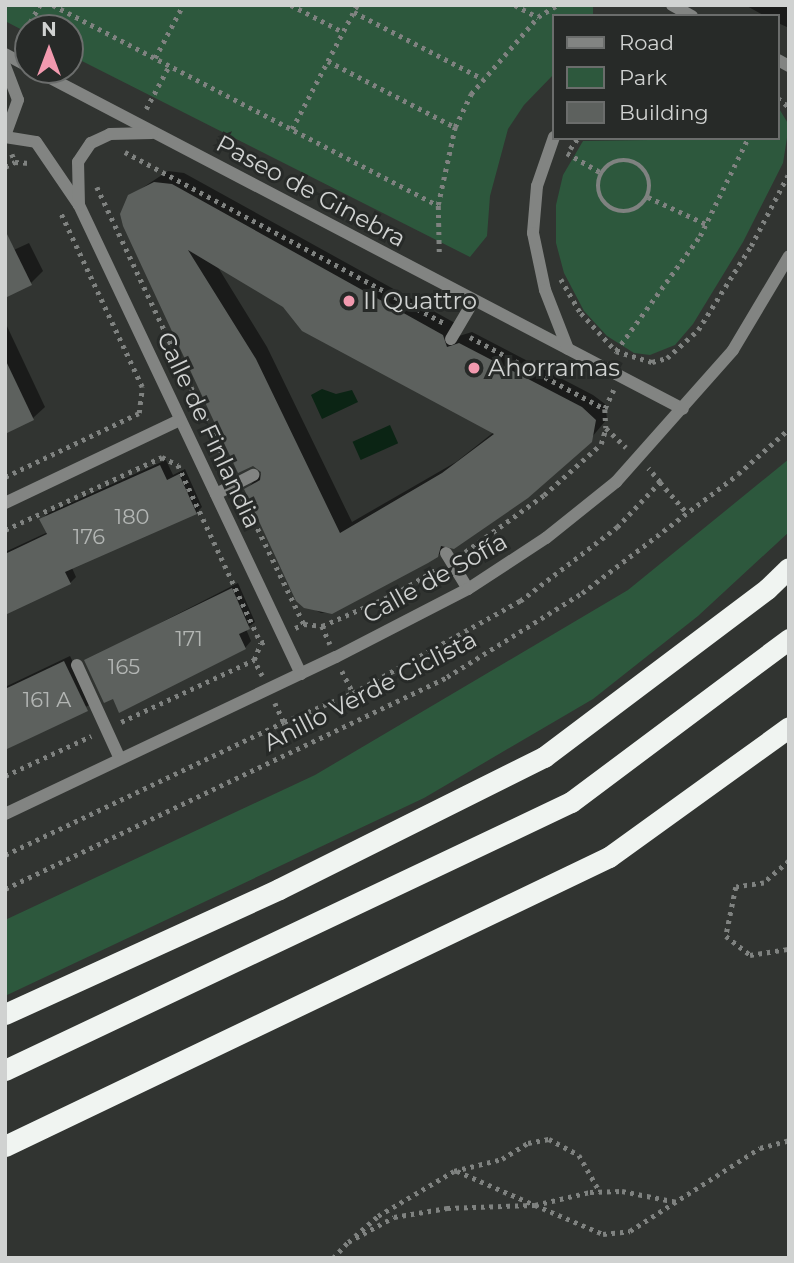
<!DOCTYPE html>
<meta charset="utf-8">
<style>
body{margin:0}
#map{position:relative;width:794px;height:1263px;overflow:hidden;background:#313431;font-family:Montserrat,sans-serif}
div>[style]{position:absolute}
.green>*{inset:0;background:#2d583d}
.water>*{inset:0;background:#0b2414;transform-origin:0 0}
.shadow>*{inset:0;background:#0007}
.building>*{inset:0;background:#5d615e}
.path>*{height:4.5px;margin-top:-2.25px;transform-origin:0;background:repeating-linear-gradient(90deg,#7f8280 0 3.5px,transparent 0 8.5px)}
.path>.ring{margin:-2.25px;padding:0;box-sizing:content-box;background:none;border:4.5px solid #7f8280;border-radius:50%}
.minor>*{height:12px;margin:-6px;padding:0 6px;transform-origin:6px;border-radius:6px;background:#828482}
.highway>*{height:21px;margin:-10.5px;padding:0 10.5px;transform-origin:10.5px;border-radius:10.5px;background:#f0f4f1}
.dots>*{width:19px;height:19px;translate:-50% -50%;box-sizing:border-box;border:4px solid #272a28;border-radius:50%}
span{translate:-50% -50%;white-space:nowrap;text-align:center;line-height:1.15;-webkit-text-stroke:6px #272a28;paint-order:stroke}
.number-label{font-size:21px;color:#b3b6b4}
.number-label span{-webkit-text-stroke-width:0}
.street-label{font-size:24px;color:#d0d2d1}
.poi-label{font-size:24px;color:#d0d2d1}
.left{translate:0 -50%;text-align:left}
.frame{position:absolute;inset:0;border:7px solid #d0d2d1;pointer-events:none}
.legend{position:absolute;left:552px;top:14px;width:228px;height:126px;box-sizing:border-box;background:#272a28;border:2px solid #6b6d6c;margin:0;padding:9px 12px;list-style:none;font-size:21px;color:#d0d2d1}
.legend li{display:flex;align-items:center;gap:14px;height:35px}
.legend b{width:35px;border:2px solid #6b6d6c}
.north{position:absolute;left:14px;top:14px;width:70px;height:70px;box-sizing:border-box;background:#272a28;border:2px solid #6b6d6c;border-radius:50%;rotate:0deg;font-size:19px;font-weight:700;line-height:28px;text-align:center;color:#d0d2d1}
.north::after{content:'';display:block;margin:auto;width:24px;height:32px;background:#f29aaf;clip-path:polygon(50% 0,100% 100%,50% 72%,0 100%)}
</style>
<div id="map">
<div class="green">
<div style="clip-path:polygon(5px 5px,593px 5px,593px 16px,554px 16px,554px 74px,524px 105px,508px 129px,490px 196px,487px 236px,470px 257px,70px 55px,70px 28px,28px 28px,28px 33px,5px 21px)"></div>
<div style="clip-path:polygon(778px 107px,789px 125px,783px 163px,743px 242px,693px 324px,675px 345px,650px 355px,634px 353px,607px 336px,584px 311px,564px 273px,556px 243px,556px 205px,563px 175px,583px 141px,778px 138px)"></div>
<div style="clip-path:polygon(789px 459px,789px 532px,698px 616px,593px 699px,424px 798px,5px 996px,5px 920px,315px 775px,628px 590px)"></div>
</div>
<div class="water">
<div style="clip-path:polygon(322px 389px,336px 394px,352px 390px,358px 402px,322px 419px,311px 395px)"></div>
<div style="left:390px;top:425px;width:20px;height:41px;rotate:66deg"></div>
</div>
<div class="shadow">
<div style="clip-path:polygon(745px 5px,789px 5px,789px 28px,778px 23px,778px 16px,765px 16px)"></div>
<div style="clip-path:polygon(evenodd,168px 171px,184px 173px,455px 323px,459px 336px,472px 332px,593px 395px,605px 404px,607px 419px,582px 449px,437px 556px,332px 612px,321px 613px,297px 600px,246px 490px,263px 471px,130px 196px,168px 171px,216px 264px,284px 306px,494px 432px,456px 462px,352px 522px,267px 347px,216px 264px)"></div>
<div style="clip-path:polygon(29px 243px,43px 271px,31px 283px,5px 254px)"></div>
<div style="clip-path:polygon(5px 322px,45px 407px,33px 418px,5px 432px)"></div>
<div style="clip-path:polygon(166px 460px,173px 475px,185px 469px,202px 507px,196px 513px,72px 568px,76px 577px,70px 583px,5px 614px,5px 552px,48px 532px,42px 519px,48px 513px)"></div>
<div style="clip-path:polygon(238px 583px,255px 622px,246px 629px,251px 641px,245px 648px,114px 697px,86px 661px)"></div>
<div style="clip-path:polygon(70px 656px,93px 703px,5px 750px,5px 687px)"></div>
</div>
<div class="building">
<div style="clip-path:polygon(evenodd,154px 182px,172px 184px,443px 335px,447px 347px,459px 343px,582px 407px,596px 420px,592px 442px,528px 498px,454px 549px,441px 546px,438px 557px,428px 563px,332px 614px,304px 608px,296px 601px,244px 489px,260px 480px,261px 472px,253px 466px,238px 473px,123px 226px,120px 214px,128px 195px,154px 182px,188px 250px,283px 307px,302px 331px,494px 434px,442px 473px,340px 533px,256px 359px,188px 250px)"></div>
<div style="clip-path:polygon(5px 230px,32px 285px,5px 298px)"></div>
<div style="clip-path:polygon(5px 359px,34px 420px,5px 434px)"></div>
<div style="clip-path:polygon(160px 465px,167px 480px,179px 474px,197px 514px,65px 572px,71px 584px,5px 615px,5px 554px,47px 534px,39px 519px)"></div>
<div style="clip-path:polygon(232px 588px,250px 629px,239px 634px,246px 649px,119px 713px,113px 699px,104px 703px,84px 660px)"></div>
<div style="clip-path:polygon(64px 661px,88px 711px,5px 750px,5px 689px)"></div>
</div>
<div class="path">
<div style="left:53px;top:5px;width:434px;rotate:27.5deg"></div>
<div style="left:291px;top:5px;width:59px;rotate:27.4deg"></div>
<div style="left:515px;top:5px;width:26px;rotate:28deg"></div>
<div style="left:354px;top:12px;width:145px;rotate:27.4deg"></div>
<div style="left:22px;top:37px;width:37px;rotate:-61deg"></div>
<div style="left:155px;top:58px;width:60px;rotate:-62.2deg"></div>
<div style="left:328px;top:61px;width:143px;rotate:27.5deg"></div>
<div style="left:778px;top:98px;width:14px;rotate:39deg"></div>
<div style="left:146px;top:109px;width:49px;rotate:-61.9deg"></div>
<div style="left:292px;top:129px;width:140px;rotate:-62.3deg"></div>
<div style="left:570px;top:149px;width:14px;rotate:-54deg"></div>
<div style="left:125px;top:152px;width:362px;rotate:28.2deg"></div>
<div style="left:567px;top:153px;width:39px;rotate:30deg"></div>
<div style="left:12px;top:154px;width:9px;rotate:69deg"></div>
<div style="left:15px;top:162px;width:15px;rotate:4deg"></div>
<div class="ring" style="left:598px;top:160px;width:47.5px;height:47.5px"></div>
<div style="left:5px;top:167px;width:11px;rotate:-27deg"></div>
<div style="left:97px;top:187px;width:310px;rotate:64.8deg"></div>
<div style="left:648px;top:197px;width:64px;rotate:25deg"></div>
<div style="left:439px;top:252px;width:47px;rotate:-91.2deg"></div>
<div style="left:438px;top:205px;width:80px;rotate:-77.7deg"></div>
<div style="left:455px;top:127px;width:37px;rotate:-64deg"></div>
<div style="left:471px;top:94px;width:102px;rotate:-49deg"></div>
<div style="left:538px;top:17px;width:22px;rotate:-32deg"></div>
<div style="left:561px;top:279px;width:39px;rotate:60deg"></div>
<div style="left:581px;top:313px;width:52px;rotate:47.4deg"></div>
<div style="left:616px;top:351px;width:38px;rotate:17deg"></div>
<div style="left:652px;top:362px;width:16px;rotate:-15deg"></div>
<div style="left:667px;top:358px;width:42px;rotate:-42.1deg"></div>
<div style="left:698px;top:330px;width:99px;rotate:-57.8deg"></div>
<div style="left:751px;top:246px;width:82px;rotate:-62.5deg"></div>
<div style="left:470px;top:337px;width:153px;rotate:28.1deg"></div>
<div style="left:616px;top:351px;width:142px;rotate:-53.9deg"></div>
<div style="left:700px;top:236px;width:109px;rotate:-63.9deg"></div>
<div style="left:614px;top:390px;width:21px;rotate:115deg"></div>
<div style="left:605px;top:409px;width:19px;rotate:87deg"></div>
<div style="left:606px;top:428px;width:28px;rotate:44deg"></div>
<div style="left:5px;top:477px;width:148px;rotate:-25.5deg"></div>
<div style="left:139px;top:413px;width:26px;rotate:-83deg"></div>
<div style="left:142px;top:387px;width:195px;rotate:-115.1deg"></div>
<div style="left:660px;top:482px;width:41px;rotate:48.9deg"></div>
<div style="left:243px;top:498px;width:140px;rotate:64.2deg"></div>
<div style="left:5px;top:530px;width:173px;rotate:-24.9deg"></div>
<div style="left:162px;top:457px;width:18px;rotate:27deg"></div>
<div style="left:178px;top:465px;width:196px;rotate:65deg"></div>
<div style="left:465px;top:552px;width:97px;rotate:-35.8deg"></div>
<div style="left:544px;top:495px;width:76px;rotate:-41.8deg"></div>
<div style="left:601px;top:444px;width:17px;rotate:-73deg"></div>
<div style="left:322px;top:626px;width:80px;rotate:-23.7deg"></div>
<div style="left:395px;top:594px;width:49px;rotate:-30.8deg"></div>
<div style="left:295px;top:628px;width:10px;rotate:-24deg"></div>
<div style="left:304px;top:624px;width:18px;rotate:6deg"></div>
<div style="left:322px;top:626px;width:20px;rotate:66deg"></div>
<div style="left:342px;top:671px;width:25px;rotate:63deg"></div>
<div style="left:353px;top:693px;width:191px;rotate:-28.9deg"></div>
<div style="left:520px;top:601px;width:122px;rotate:-37.3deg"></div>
<div style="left:617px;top:527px;width:62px;rotate:-46.3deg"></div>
<div style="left:660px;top:482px;width:18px;rotate:-131deg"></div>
<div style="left:262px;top:676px;width:18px;rotate:-117deg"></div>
<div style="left:254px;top:660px;width:18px;rotate:-68deg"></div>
<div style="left:261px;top:643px;width:8px;rotate:-23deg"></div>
<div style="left:275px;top:703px;width:21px;rotate:65deg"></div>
<div style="left:284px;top:722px;width:75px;rotate:-22.8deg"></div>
<div style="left:121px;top:722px;width:147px;rotate:-25deg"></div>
<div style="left:5px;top:776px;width:95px;rotate:-24.9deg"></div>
<div style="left:5px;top:855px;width:309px;rotate:-25.5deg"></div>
<div style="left:789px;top:861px;width:33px;rotate:139deg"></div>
<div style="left:764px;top:883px;width:28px;rotate:172deg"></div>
<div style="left:736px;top:887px;width:50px;rotate:101.5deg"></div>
<div style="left:726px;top:936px;width:31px;rotate:38deg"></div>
<div style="left:750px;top:955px;width:39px;rotate:-9deg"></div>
<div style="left:5px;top:889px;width:490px;rotate:-25.6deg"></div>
<div style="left:447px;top:677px;width:159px;rotate:-31.9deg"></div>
<div style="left:582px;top:593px;width:196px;rotate:-37.3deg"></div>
<div style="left:738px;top:474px;width:68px;rotate:-41.4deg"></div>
<div style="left:457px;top:1171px;width:85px;rotate:23.6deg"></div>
<div style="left:535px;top:1205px;width:57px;rotate:-13.3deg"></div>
<div style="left:590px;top:1192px;width:32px;rotate:-2deg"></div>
<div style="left:622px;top:1191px;width:56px;rotate:11.3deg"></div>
<div style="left:355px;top:1236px;width:30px;rotate:-41deg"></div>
<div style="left:378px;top:1216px;width:88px;rotate:-30.6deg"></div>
<div style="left:454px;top:1171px;width:49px;rotate:-14deg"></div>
<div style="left:502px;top:1159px;width:31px;rotate:-32deg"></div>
<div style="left:528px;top:1143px;width:21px;rotate:-11deg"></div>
<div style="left:549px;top:1139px;width:34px;rotate:28deg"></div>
<div style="left:579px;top:1155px;width:43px;rotate:60.4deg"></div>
<div style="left:333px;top:1258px;width:22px;rotate:-47deg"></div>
<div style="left:348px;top:1242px;width:52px;rotate:-28.5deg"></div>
<div style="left:394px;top:1217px;width:54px;rotate:-9.6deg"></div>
<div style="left:447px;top:1208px;width:88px;rotate:-2deg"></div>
<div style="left:535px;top:1205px;width:74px;rotate:23.1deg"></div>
<div style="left:603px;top:1234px;width:27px;rotate:-6deg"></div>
<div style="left:630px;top:1231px;width:154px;rotate:-32.6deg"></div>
<div style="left:760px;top:1148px;width:30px;rotate:-15deg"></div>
</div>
<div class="minor">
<div style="left:672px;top:5px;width:23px;rotate:29deg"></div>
<div style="left:5px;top:54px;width:26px;rotate:28deg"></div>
<div style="left:778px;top:60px;width:13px;rotate:29deg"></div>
<div style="left:5px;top:66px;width:36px;rotate:69deg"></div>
<div style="left:18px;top:100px;width:38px;rotate:110deg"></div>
<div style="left:35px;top:70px;width:731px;rotate:27.62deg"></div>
<div style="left:5px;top:137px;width:31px;rotate:9deg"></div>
<div style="left:36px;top:142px;width:76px;rotate:55.7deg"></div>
<div style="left:79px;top:205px;width:519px;rotate:64.67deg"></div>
<div style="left:554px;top:137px;width:52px;rotate:109.1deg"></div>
<div style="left:537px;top:186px;width:47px;rotate:94.9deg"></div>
<div style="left:533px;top:233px;width:58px;rotate:78.1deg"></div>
<div style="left:545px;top:290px;width:63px;rotate:68.7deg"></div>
<div style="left:79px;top:205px;width:43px;rotate:-91.3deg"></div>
<div style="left:78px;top:162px;width:23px;rotate:-56deg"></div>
<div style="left:91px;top:143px;width:21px;rotate:-25deg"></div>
<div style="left:110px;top:134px;width:42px;rotate:-1.4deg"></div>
<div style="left:451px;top:339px;width:45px;rotate:-59.5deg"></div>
<div style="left:216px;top:494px;width:42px;rotate:-27.2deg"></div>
<div style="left:5px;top:503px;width:194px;rotate:-25.4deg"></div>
<div style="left:446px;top:553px;width:42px;rotate:58.6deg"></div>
<div style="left:77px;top:665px;width:103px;rotate:65.4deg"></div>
<div style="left:5px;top:814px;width:366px;rotate:-25.4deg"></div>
<div style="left:336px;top:657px;width:148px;rotate:-27.3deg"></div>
<div style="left:468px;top:589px;width:93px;rotate:-33.2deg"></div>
<div style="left:546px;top:538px;width:90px;rotate:-38.7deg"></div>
<div style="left:616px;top:482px;width:176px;rotate:-48.4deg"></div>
<div style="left:733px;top:350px;width:109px;rotate:-59.2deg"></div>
</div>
<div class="highway">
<div style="left:5px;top:1014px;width:301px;rotate:-24.5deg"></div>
<div style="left:279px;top:889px;width:296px;rotate:-26.5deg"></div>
<div style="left:544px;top:757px;width:279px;rotate:-37deg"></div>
<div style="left:767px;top:589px;width:30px;rotate:-44deg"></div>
<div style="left:5px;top:1070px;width:626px;rotate:-25.34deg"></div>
<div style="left:571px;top:802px;width:272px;rotate:-36.8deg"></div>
<div style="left:5px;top:1146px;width:670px;rotate:-25.57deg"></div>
<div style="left:609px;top:857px;width:222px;rotate:-35.8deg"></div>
</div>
<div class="dots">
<div style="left:349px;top:301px;background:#f29aaf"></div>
<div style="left:474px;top:368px;background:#f29aaf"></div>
</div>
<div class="number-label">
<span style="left:132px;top:517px">180</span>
<span style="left:89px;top:537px">176</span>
<span style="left:189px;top:639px">171</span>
<span style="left:124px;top:667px">165</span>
<span style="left:47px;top:700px">161 A</span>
</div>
<div class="street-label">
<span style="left:311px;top:191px;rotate:28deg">Paseo de Ginebra</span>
<span style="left:209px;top:430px;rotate:65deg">Calle de Finlandia</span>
<span style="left:435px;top:578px;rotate:-29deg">Calle de Sofía</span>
<span style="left:370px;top:691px;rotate:-27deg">Anillo Verde Ciclista</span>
</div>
<div class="poi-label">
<span class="left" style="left:363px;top:301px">Il Quattro</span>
<span class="left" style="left:488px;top:368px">Ahorramas</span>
</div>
<div class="frame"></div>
<ul class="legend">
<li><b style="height:9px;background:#828482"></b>Road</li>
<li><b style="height:19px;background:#2d583d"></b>Park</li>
<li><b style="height:19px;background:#5d615e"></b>Building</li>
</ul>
<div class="north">N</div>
</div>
